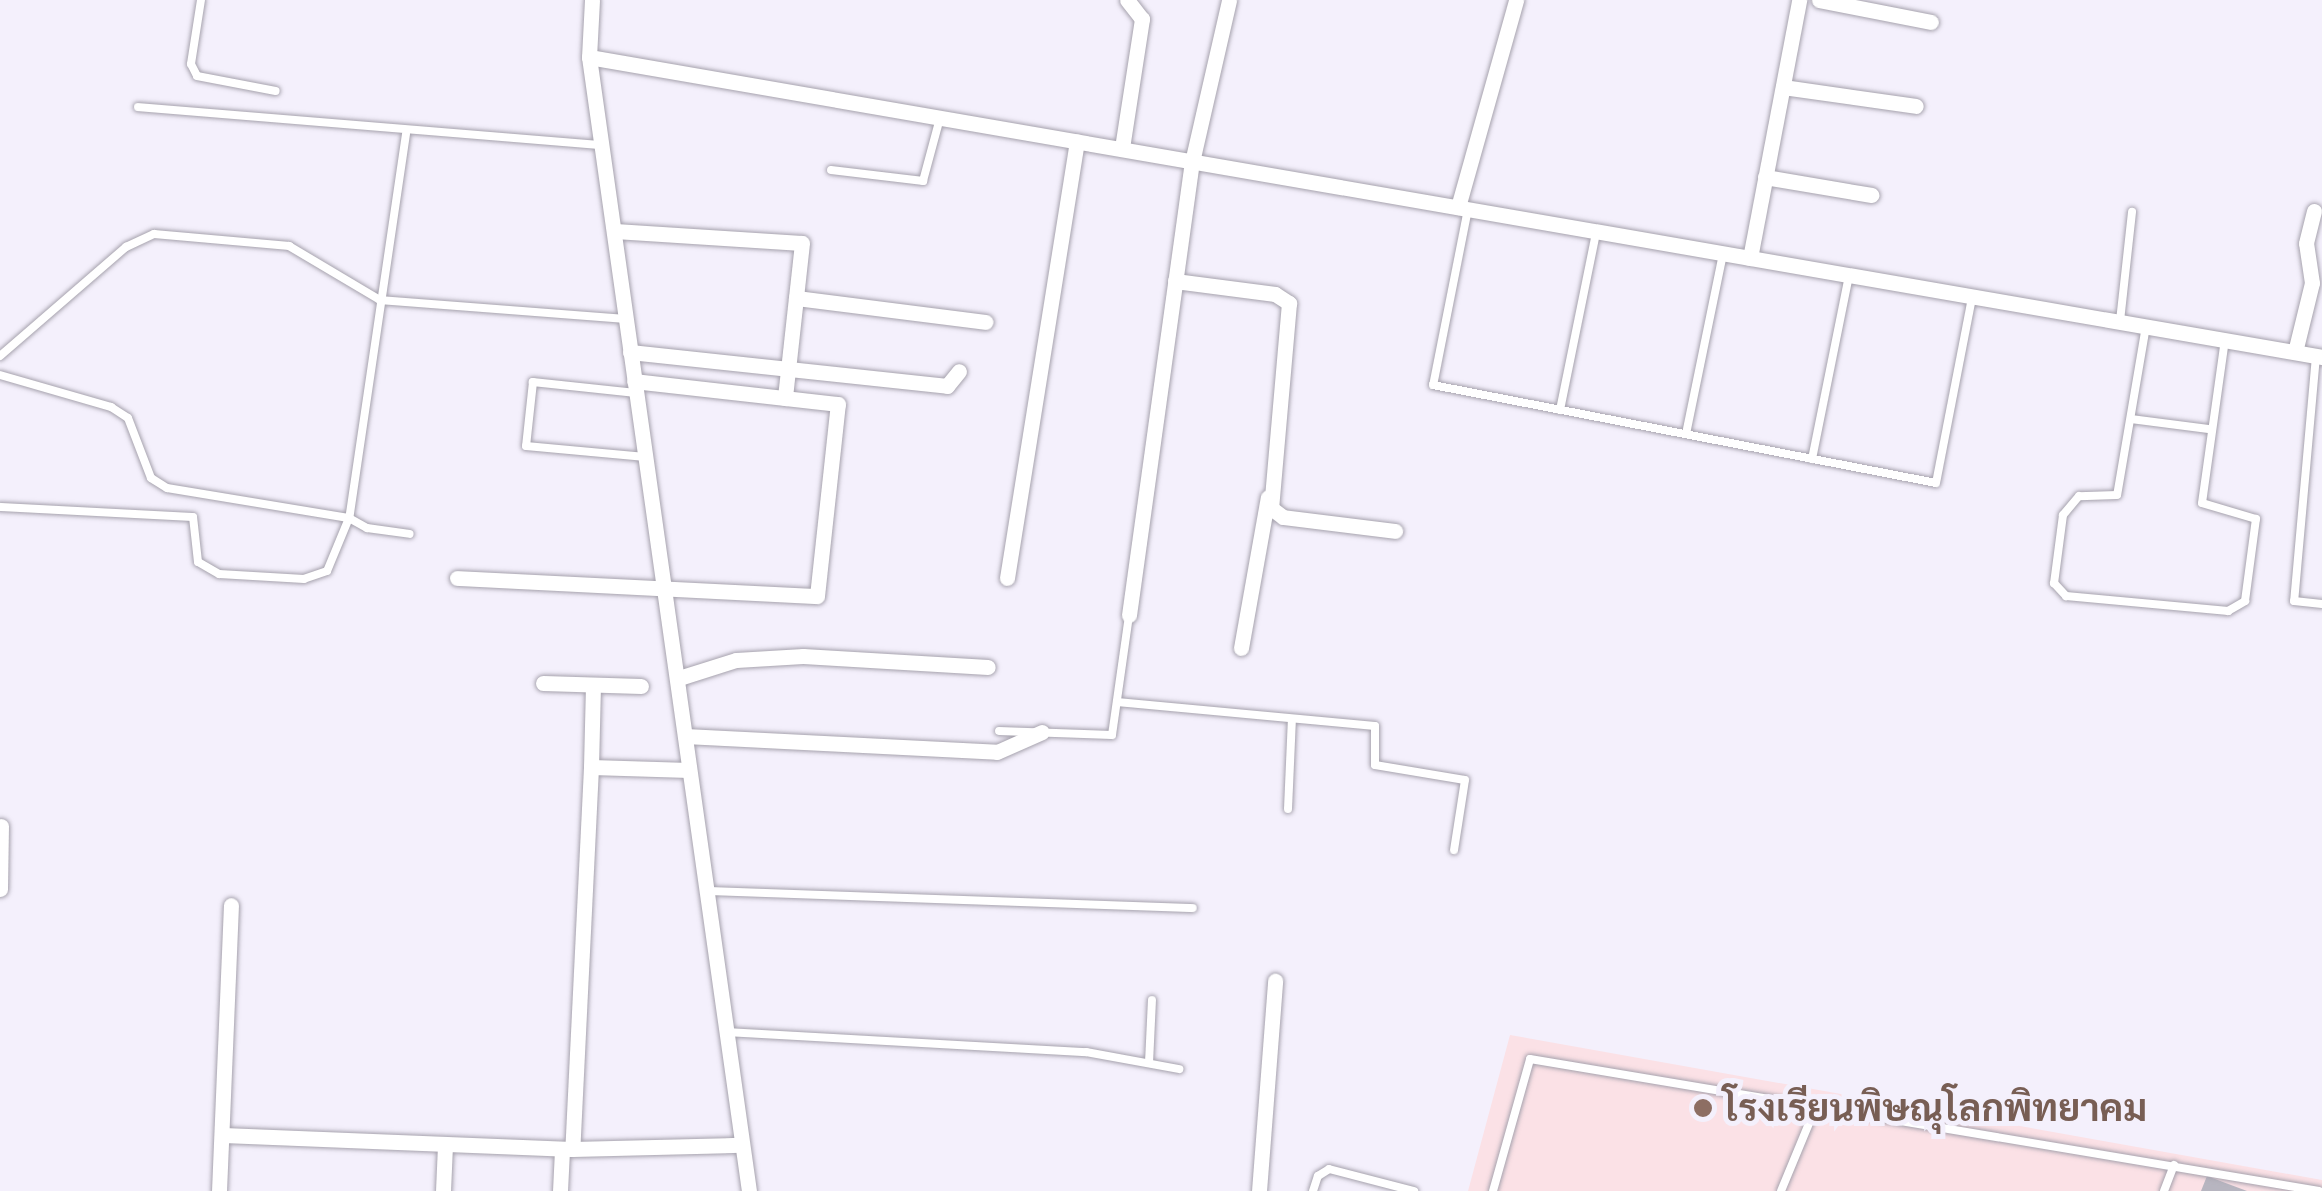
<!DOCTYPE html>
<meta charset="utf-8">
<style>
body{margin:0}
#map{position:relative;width:2322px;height:1191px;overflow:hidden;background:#f4f0fc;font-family:Cabin,Sarabun,sans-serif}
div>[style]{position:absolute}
.education>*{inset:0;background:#fbe1e6}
.building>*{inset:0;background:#b7b5c0}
.roads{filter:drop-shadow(0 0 2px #a6a2ad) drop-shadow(0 0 2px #a6a2ad)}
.lane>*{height:8px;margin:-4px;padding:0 4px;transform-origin:4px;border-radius:4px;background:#fff}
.street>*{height:15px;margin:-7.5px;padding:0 7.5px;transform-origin:7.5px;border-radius:7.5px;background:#fff}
.dots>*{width:28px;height:28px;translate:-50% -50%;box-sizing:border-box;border:5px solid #f4f0fc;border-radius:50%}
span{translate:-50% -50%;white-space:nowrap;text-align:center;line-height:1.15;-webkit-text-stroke:10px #f4f0fc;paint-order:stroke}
.education-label{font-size:38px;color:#785e54;font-weight:700}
.left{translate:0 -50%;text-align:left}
</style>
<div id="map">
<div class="education">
<div style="clip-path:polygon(1510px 1035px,2322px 1180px,2322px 1191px,1468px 1191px)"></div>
</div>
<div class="building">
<div style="clip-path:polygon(2207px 1176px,2247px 1191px,2201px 1191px)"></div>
</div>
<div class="roads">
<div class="lane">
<div style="left:201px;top:0;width:65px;rotate:98.9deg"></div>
<div style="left:191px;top:64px;width:13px;rotate:63deg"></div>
<div style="left:197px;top:76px;width:80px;rotate:10.8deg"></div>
<div style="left:138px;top:107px;width:465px;rotate:4.7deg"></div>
<div style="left:406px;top:134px;width:388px;rotate:98.4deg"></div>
<div style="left:349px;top:518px;width:21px;rotate:29deg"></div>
<div style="left:367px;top:528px;width:43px;rotate:7.9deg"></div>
<div style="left:831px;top:170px;width:93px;rotate:6.8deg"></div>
<div style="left:923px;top:181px;width:65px;rotate:-74.9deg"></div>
<div style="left:1468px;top:209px;width:179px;rotate:101.2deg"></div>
<div style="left:1433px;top:385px;width:512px;rotate:11.02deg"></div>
<div style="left:1936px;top:483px;width:188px;rotate:-79deg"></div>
<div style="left:2120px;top:321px;width:110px;rotate:-83.7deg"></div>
<div style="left:2146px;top:326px;width:171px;rotate:99.7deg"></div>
<div style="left:2117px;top:495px;width:38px;rotate:178deg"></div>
<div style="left:2079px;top:496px;width:25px;rotate:130deg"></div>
<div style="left:2063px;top:515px;width:69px;rotate:97.5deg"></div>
<div style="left:2054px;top:583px;width:18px;rotate:47deg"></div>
<div style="left:2066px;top:596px;width:163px;rotate:5.3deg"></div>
<div style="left:2228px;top:611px;width:20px;rotate:-30deg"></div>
<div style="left:2245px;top:601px;width:83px;rotate:-82.4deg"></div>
<div style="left:2256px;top:519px;width:56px;rotate:-163.5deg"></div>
<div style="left:2202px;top:503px;width:165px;rotate:-82deg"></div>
<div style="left:0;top:356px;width:167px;rotate:-40.9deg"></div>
<div style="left:126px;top:247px;width:31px;rotate:-25deg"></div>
<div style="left:154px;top:234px;width:136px;rotate:5.1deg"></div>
<div style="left:289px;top:246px;width:106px;rotate:30.7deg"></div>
<div style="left:380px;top:300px;width:246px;rotate:4.4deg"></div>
<div style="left:2316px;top:356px;width:246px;rotate:95.1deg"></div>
<div style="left:2294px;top:601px;width:28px;rotate:6deg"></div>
<div style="left:0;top:375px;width:116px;rotate:16.1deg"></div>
<div style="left:111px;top:407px;width:20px;rotate:33deg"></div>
<div style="left:128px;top:418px;width:64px;rotate:69deg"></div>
<div style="left:151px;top:478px;width:19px;rotate:32deg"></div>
<div style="left:167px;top:488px;width:184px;rotate:9.4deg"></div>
<div style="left:349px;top:518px;width:57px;rotate:112.5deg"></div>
<div style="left:327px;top:571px;width:24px;rotate:161deg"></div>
<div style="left:304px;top:579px;width:85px;rotate:-176.6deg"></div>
<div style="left:219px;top:574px;width:24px;rotate:-150deg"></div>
<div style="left:198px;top:562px;width:45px;rotate:-96.3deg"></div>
<div style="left:193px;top:517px;width:193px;rotate:-177deg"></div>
<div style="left:636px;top:393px;width:104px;rotate:-173.9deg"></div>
<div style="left:533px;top:382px;width:64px;rotate:96.2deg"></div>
<div style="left:526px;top:446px;width:120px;rotate:5.3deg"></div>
<div style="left:1560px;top:410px;width:181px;rotate:-78.5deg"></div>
<div style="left:2131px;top:419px;width:78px;rotate:7.4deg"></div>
<div style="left:1686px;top:434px;width:185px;rotate:-78.4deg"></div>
<div style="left:1812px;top:459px;width:188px;rotate:-78.6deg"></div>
<div style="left:1117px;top:702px;width:259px;rotate:5.3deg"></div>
<div style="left:1375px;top:726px;width:39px;rotate:90deg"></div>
<div style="left:1375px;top:765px;width:91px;rotate:9.5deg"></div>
<div style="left:1465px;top:780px;width:71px;rotate:98.9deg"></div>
<div style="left:999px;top:731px;width:113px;rotate:2deg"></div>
<div style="left:1112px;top:735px;width:121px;rotate:-81.9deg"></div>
<div style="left:1288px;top:809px;width:90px;rotate:-87.5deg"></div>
<div style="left:706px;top:891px;width:487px;rotate:2deg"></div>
<div style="left:726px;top:1032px;width:361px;rotate:3.2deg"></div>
<div style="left:1086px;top:1052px;width:95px;rotate:10.4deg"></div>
<div style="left:1149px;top:1063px;width:63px;rotate:-87.3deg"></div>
<div style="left:1313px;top:1191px;width:16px;rotate:-72deg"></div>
<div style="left:1318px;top:1176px;width:13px;rotate:-32deg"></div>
<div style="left:1329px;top:1169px;width:88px;rotate:14.5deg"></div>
<div style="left:1493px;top:1191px;width:137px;rotate:-74.3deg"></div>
<div style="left:1530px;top:1059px;width:800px;rotate:9.5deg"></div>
<div style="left:1781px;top:1191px;width:94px;rotate:-67.5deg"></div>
<div style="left:2164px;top:1191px;width:28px;rotate:-69deg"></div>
</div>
<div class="street">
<div style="left:592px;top:0;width:57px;rotate:93deg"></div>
<div style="left:589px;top:57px;width:1145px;rotate:81.97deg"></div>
<div style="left:1819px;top:0;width:114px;rotate:11.1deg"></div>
<div style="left:589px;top:57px;width:1759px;rotate:9.82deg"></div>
<div style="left:1783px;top:87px;width:134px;rotate:8.1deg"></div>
<div style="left:1122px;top:148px;width:131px;rotate:-81.2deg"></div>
<div style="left:1142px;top:19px;width:24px;rotate:-128deg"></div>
<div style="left:1765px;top:177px;width:108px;rotate:9.6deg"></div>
<div style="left:1458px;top:207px;width:215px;rotate:-74.3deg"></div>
<div style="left:615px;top:231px;width:187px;rotate:3.7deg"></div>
<div style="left:802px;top:243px;width:156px;rotate:96.3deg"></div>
<div style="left:1750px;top:258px;width:263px;rotate:-79.2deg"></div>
<div style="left:1175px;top:281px;width:101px;rotate:7.4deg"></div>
<div style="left:1275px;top:294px;width:17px;rotate:33deg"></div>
<div style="left:1289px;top:303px;width:206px;rotate:95deg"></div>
<div style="left:1271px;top:508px;width:15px;rotate:37deg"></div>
<div style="left:1283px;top:517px;width:113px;rotate:7.1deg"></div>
<div style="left:796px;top:298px;width:191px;rotate:7.2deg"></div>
<div style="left:630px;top:352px;width:319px;rotate:6.1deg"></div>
<div style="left:947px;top:386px;width:19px;rotate:-51deg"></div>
<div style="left:2295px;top:352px;width:71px;rotate:-76.2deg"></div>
<div style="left:2312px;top:283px;width:40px;rotate:-98.5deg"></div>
<div style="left:2306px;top:243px;width:33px;rotate:-76deg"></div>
<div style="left:457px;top:578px;width:360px;rotate:2.9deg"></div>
<div style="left:817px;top:596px;width:193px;rotate:-83.8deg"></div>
<div style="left:838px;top:404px;width:205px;rotate:-173.6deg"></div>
<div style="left:1007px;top:578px;width:442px;rotate:-80.9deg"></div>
<div style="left:1129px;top:615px;width:457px;rotate:-82.1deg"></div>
<div style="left:1192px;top:162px;width:166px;rotate:-77.1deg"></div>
<div style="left:1241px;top:648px;width:153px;rotate:-79.9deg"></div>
<div style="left:679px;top:678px;width:60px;rotate:-17.5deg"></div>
<div style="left:736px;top:660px;width:67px;rotate:-3.4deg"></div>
<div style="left:803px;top:656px;width:185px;rotate:3.4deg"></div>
<div style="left:543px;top:683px;width:98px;rotate:1.8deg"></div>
<div style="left:685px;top:736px;width:312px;rotate:2.9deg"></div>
<div style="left:997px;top:752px;width:49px;rotate:-24deg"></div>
<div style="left:591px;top:767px;width:82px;rotate:-88.6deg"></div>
<div style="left:689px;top:770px;width:98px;rotate:-178.2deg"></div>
<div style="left:591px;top:767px;width:382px;rotate:92.8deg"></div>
<div style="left:572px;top:1149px;width:169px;rotate:-1.4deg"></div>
<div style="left:0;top:889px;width:63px;rotate:-89.1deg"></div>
<div style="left:223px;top:1135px;width:349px;rotate:2.3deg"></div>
<div style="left:219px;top:1191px;width:286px;rotate:-87.6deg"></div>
<div style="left:443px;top:1191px;width:46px;rotate:-87.5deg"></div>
<div style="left:560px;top:1191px;width:41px;rotate:-87.2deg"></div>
<div style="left:1259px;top:1191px;width:211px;rotate:-85.6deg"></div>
</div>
</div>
<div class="dots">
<div style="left:1703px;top:1108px;background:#8d6e63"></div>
</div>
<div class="education-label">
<span class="left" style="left:1723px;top:1108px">โรงเรียนพิษณุโลกพิทยาคม</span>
</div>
</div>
